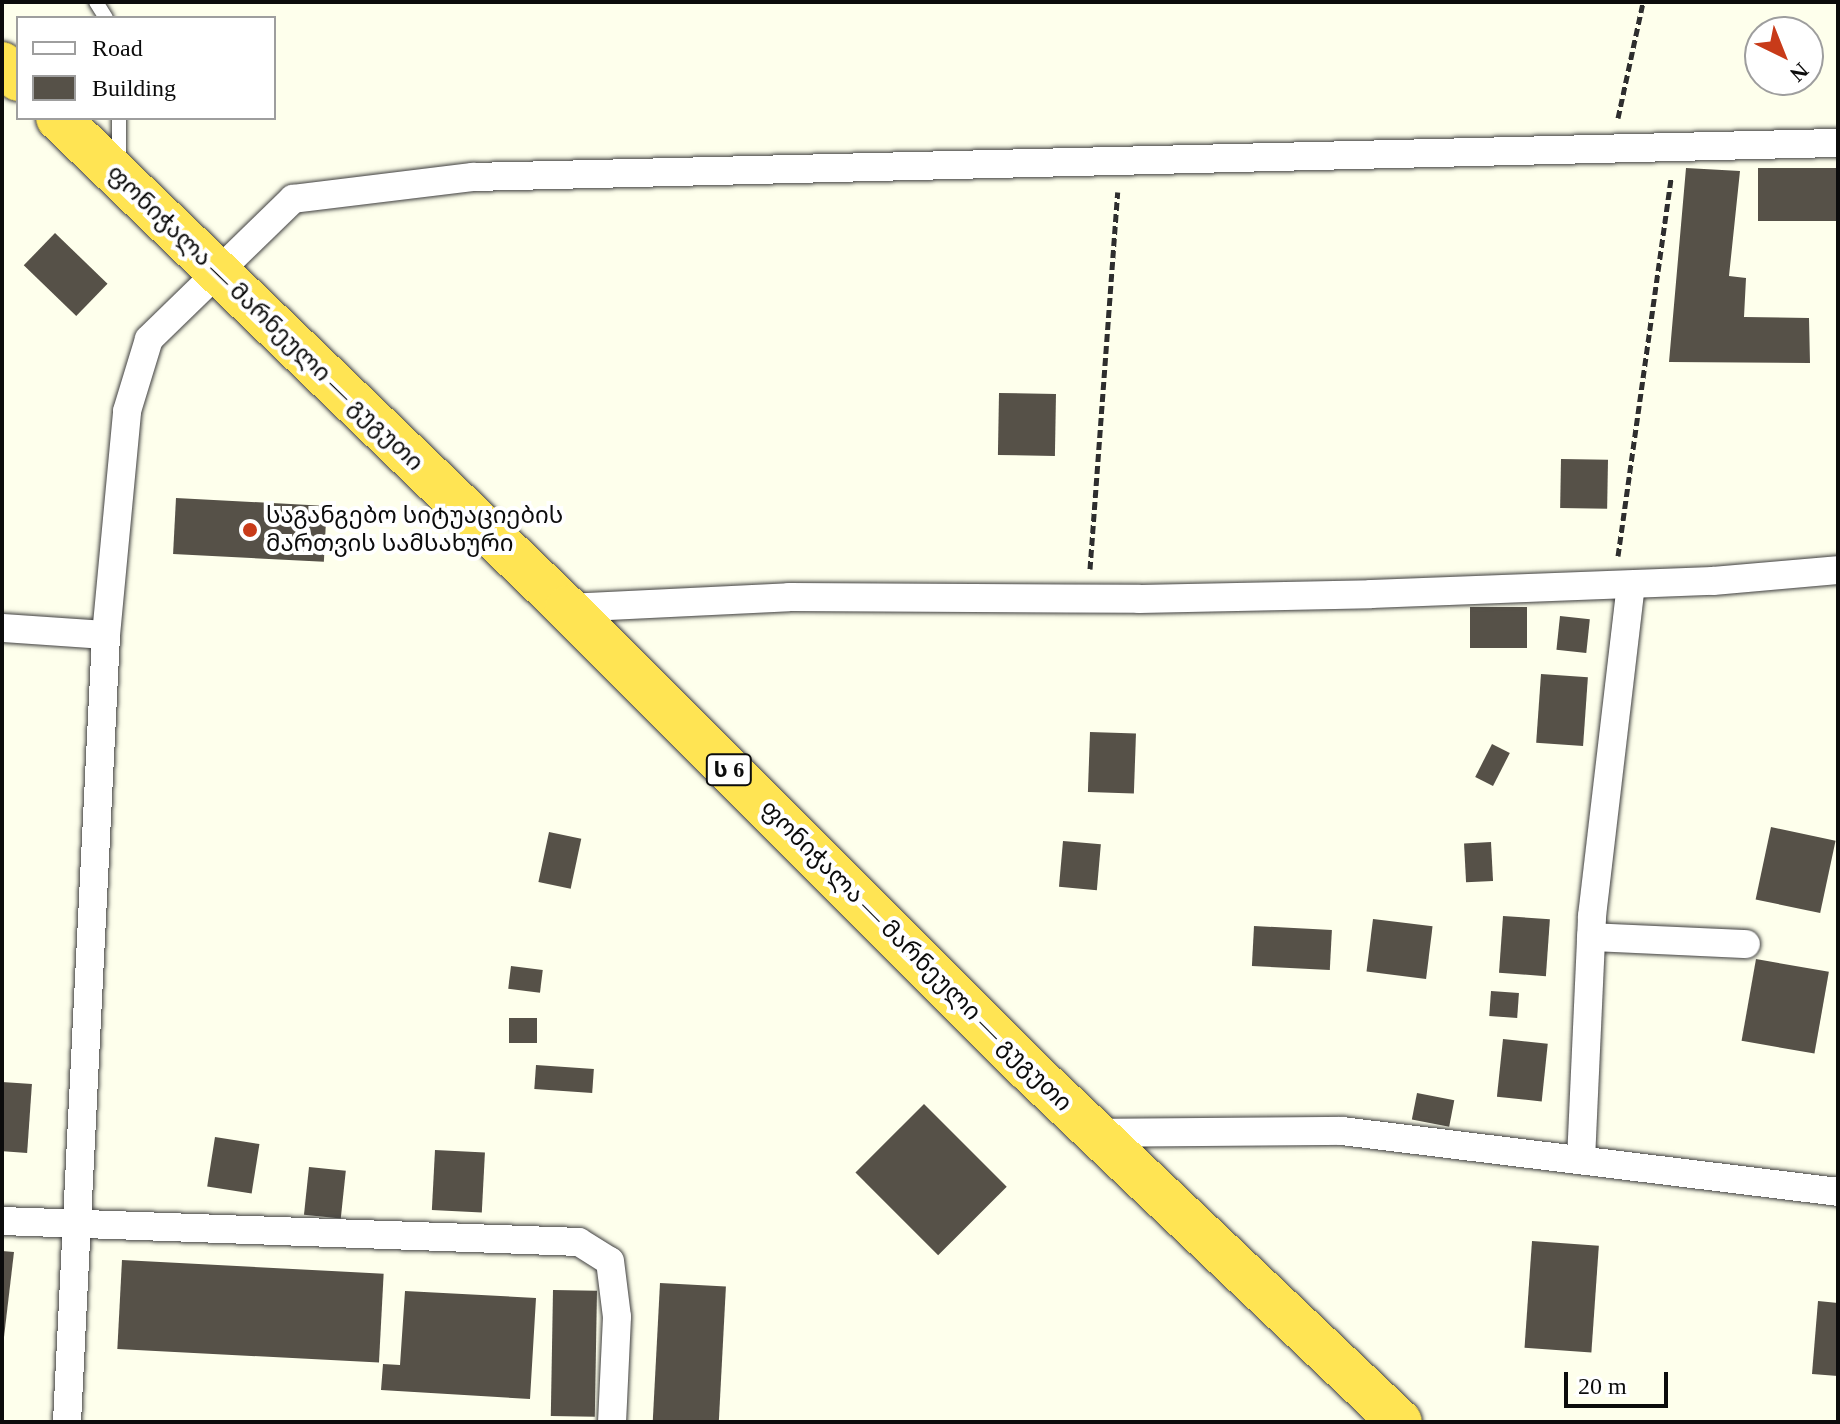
<!DOCTYPE html>
<meta charset="utf-8">
<style>
body{margin:0}
#map{position:relative;width:1840px;height:1424px;overflow:hidden;background:#feffec;font-family:"Times New Roman","Noto Sans Georgian",serif}
div>[style]{position:absolute}
.building>*{inset:0;background:#565148;transform-origin:0 0}
.path>*{height:5px;margin-top:-2.5px;transform-origin:0;background:repeating-linear-gradient(90deg,#2e2e2e 0 8px,transparent 0 12px)}
.roads{filter:drop-shadow(0 0 2px #3f3f3f) drop-shadow(0 0 2px #3f3f3f)}
.service>*{height:14px;margin:-7px;padding:0 7px;transform-origin:7px;border-radius:7px;background:#fff}
.minor>*{height:28px;margin:-14px;padding:0 14px;transform-origin:14px;border-radius:14px;background:#fff}
.trunk>*{height:44px;margin:-22px;padding:0 22px;transform-origin:22px;border-radius:22px;background:#ffe453}
.dots>*{width:22px;height:22px;translate:-50% -50%;box-sizing:border-box;border:4px solid #fff;border-radius:50%}
span{translate:-50% -50%;white-space:nowrap;text-align:center;line-height:1.15;-webkit-text-stroke:8px #fff;paint-order:stroke}
.shield-label span{padding:2px 6px;background:#fff;border:2px solid;border-radius:6px;-webkit-text-stroke-width:0}
.shield-label{font-size:22px;color:#0c0c0c;font-weight:700}
.street-label{font-size:24px;color:#0c0c0c}
.poi-label{font-size:24px;color:#0c0c0c}
.left{translate:0 -50%;text-align:left}
.frame{position:absolute;inset:0;border:4px solid #0c0c0c;pointer-events:none}
.legend{position:absolute;left:16px;top:16px;width:260px;height:104px;box-sizing:border-box;background:#fff;border:2px solid #9e9e9e;margin:0;padding:10px 14px;list-style:none;font-size:24px;color:#0c0c0c}
.legend li{display:flex;align-items:center;gap:16px;height:40px}
.legend b{width:40px;border:2px solid #9e9e9e}
.north{position:absolute;left:1744px;top:16px;width:80px;height:80px;box-sizing:border-box;background:#fff;border:2px solid #9e9e9e;border-radius:50%;rotate:137deg;font-size:22px;font-weight:700;line-height:32px;text-align:center;color:#0c0c0c}
.north::after{content:'';display:block;margin:auto;width:28px;height:36px;background:#c83b19;clip-path:polygon(50% 0,100% 100%,50% 72%,0 100%)}
.scale{position:absolute;left:1564px;top:1372px;width:104px;height:36px;box-sizing:border-box;border:4px solid #0c0c0c;border-top:0;padding-left:10px;font-size:24px;line-height:28px;white-space:nowrap;color:#0c0c0c;-webkit-text-stroke:6px #fff;paint-order:stroke}
</style>
<div id="map">
<div class="building">
<div style="clip-path:polygon(1686px 168px,1740px 171px,1729px 276px,1746px 278px,1744px 317px,1809px 318px,1810px 363px,1669px 362px)"></div>
<div style="left:1758px;top:168px;width:80px;height:53px"></div>
<div style="left:55px;top:233px;width:73px;height:45px;rotate:44deg"></div>
<div style="left:999px;top:393px;width:57px;height:62px;rotate:1deg"></div>
<div style="left:1561px;top:459px;width:47px;height:49px;rotate:1deg"></div>
<div style="left:176px;top:498px;width:151px;height:56px;rotate:3deg"></div>
<div style="left:1470px;top:607px;width:57px;height:41px"></div>
<div style="left:1560px;top:616px;width:30px;height:34px;rotate:6deg"></div>
<div style="left:1541px;top:674px;width:47px;height:69px;rotate:4deg"></div>
<div style="left:1090px;top:732px;width:46px;height:60px;rotate:2deg"></div>
<div style="left:1492px;top:744px;width:20px;height:37px;rotate:27deg"></div>
<div style="left:1771px;top:827px;width:66px;height:74px;rotate:12deg"></div>
<div style="left:549px;top:832px;width:33px;height:51px;rotate:12deg"></div>
<div style="left:1063px;top:841px;width:38px;height:46px;rotate:5deg"></div>
<div style="left:1491px;top:842px;width:39px;height:27px;rotate:87deg"></div>
<div style="left:1503px;top:916px;width:47px;height:57px;rotate:4deg"></div>
<div style="left:1373px;top:919px;width:60px;height:53px;rotate:7deg"></div>
<div style="left:1254px;top:926px;width:78px;height:40px;rotate:3deg"></div>
<div style="left:1756px;top:959px;width:74px;height:83px;rotate:10deg"></div>
<div style="left:511px;top:966px;width:32px;height:23px;rotate:7deg"></div>
<div style="left:1491px;top:991px;width:28px;height:25px;rotate:4deg"></div>
<div style="left:509px;top:1018px;width:28px;height:25px"></div>
<div style="left:1503px;top:1039px;width:45px;height:58px;rotate:6deg"></div>
<div style="left:536px;top:1065px;width:58px;height:24px;rotate:4deg"></div>
<div style="left:2px;top:1082px;width:30px;height:69px;rotate:4deg"></div>
<div style="left:1417px;top:1093px;width:38px;height:27px;rotate:11deg"></div>
<div style="left:924px;top:1104px;width:117px;height:97px;rotate:45deg"></div>
<div style="left:215px;top:1137px;width:45px;height:50px;rotate:9deg"></div>
<div style="left:435px;top:1150px;width:50px;height:60px;rotate:3deg"></div>
<div style="left:309px;top:1167px;width:37px;height:48px;rotate:6deg"></div>
<div style="left:1532px;top:1241px;width:67px;height:107px;rotate:4deg"></div>
<div style="clip-path:polygon(2px 1251px,14px 1252px,4px 1337px,2px 1337px)"></div>
<div style="left:122px;top:1260px;width:262px;height:89px;rotate:3deg"></div>
<div style="left:660px;top:1283px;width:66px;height:139px;rotate:3deg"></div>
<div style="left:553px;top:1290px;width:44px;height:126px;rotate:1deg"></div>
<div style="clip-path:polygon(405px 1291px,536px 1298px,530px 1399px,381px 1390px,383px 1364px,400px 1365px)"></div>
<div style="clip-path:polygon(1818px 1301px,1838px 1303px,1838px 1376px,1812px 1374px)"></div>
</div>
<div class="path">
<div style="left:1618px;top:118px;width:119px;rotate:-77.8deg"></div>
<div style="left:1618px;top:556px;width:382px;rotate:-82deg"></div>
<div style="left:1090px;top:569px;width:378px;rotate:-85.8deg"></div>
</div>
<div class="roads">
<div class="service">
<div style="left:96px;top:2px;width:19px;rotate:58deg"></div>
<div style="left:119px;top:118px;width:44px;rotate:90deg"></div>
</div>
<div class="minor">
<div style="left:567px;top:608px;width:222px;rotate:-2.8deg"></div>
<div style="left:789px;top:597px;width:350px;rotate:0.3deg"></div>
<div style="left:1139px;top:599px;width:232px;rotate:-1.2deg"></div>
<div style="left:1371px;top:594px;width:342px;rotate:-2.2deg"></div>
<div style="left:1713px;top:581px;width:125px;rotate:-5deg"></div>
<div style="left:2px;top:628px;width:104px;rotate:3.9deg"></div>
<div style="left:1591px;top:937px;width:155px;rotate:2.6deg"></div>
<div style="left:1094px;top:1133px;width:248px;rotate:-0.5deg"></div>
<div style="left:1342px;top:1131px;width:500px;rotate:7deg"></div>
<div style="left:1581px;top:1160px;width:244px;rotate:-87.4deg"></div>
<div style="left:1592px;top:916px;width:333px;rotate:-83.3deg"></div>
<div style="left:2px;top:1221px;width:577px;rotate:2.08deg"></div>
<div style="left:579px;top:1242px;width:36px;rotate:32deg"></div>
<div style="left:610px;top:1261px;width:56px;rotate:82.9deg"></div>
<div style="left:617px;top:1317px;width:105px;rotate:92.7deg"></div>
<div style="left:67px;top:1422px;width:788px;rotate:-87.16deg"></div>
<div style="left:106px;top:635px;width:225px;rotate:-84.6deg"></div>
<div style="left:127px;top:411px;width:75px;rotate:-73deg"></div>
<div style="left:149px;top:339px;width:201px;rotate:-44.2deg"></div>
<div style="left:293px;top:199px;width:181px;rotate:-7deg"></div>
<div style="left:473px;top:177px;width:1365px;rotate:-1.43deg"></div>
</div>
<div class="trunk">
<div style="left:2px;top:64px;width:22px;rotate:43deg"></div>
<div style="left:58px;top:118px;width:707px;rotate:43.91deg"></div>
<div style="left:567px;top:608px;width:651px;rotate:45deg"></div>
<div style="left:1027px;top:1068px;width:514px;rotate:43.5deg"></div>
</div>
</div>
<div class="dots">
<div style="left:250px;top:530px;background:#c83b19"></div>
</div>
<div class="shield-label">
<span style="left:729px;top:770px">ს 6</span>
</div>
<div class="street-label">
<span style="left:265px;top:318px;rotate:44deg">ფონიჭალა — მარნეული — გუგუთი</span>
<span style="left:916px;top:956px;rotate:45deg">ფონიჭალა — მარნეული — გუგუთი</span>
</div>
<div class="poi-label">
<span class="left" style="left:266px;top:530px">საგანგებო სიტუაციების<br>მართვის სამსახური</span>
</div>
<div class="frame"></div>
<ul class="legend">
<li><b style="height:10px;background:#fff"></b>Road</li>
<li><b style="height:22px;background:#565148"></b>Building</li>
</ul>
<div class="north">N</div>
<div class="scale">20 m</div>
</div>
